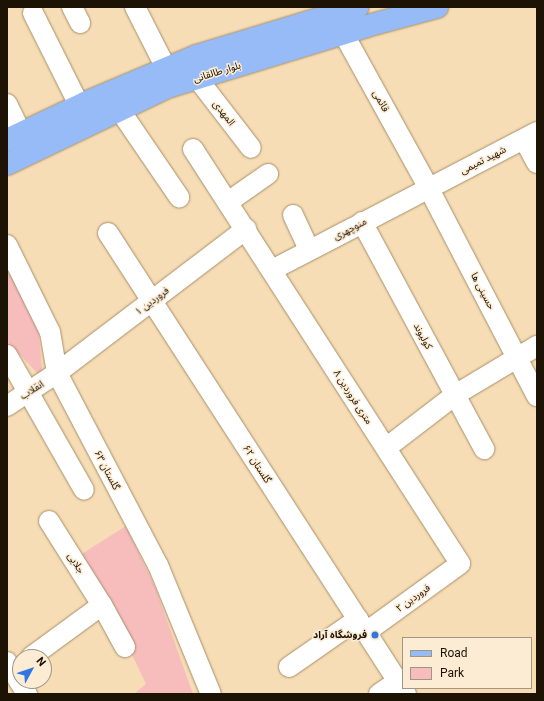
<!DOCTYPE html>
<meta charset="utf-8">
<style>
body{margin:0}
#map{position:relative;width:544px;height:701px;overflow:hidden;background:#f7ddb5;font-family:Roboto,"Noto Sans Arabic",sans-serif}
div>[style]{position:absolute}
.green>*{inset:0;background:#f7bcbc}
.roads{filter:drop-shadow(0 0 1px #a8906a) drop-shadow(0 0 1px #a8906a)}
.minor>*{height:20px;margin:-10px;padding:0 10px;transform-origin:10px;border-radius:10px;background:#fff}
.major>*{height:22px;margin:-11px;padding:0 11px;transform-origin:11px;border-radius:11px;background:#96bbf6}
.dots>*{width:11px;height:11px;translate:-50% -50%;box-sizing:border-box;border:2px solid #fcecd4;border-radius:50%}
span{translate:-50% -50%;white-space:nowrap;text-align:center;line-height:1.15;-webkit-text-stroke:3px #fcecd4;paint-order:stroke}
.street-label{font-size:10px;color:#1c1305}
.poi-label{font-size:10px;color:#1c1305;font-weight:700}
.right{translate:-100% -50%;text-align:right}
.frame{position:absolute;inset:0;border:8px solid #1c1305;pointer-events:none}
.legend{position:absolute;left:402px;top:637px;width:130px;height:52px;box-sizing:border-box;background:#fcecd4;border:1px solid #a29581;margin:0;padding:5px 7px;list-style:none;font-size:12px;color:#1c1305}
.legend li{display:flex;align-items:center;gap:8px;height:20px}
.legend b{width:20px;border:1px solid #a29581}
.north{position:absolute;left:12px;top:649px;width:40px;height:40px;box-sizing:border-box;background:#fcecd4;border:1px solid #a29581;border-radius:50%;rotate:50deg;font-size:11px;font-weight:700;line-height:16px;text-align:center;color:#1c1305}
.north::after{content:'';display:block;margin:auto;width:14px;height:18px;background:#2f76e3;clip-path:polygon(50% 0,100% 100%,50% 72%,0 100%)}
</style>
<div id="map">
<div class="green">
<div style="clip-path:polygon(7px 262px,38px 327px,43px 379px,7px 341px)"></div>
<div style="clip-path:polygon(126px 526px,155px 587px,193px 694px,134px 694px,146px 684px,112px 613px,77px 557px)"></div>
</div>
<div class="roads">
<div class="minor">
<div style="left:72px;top:7px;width:18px;rotate:63deg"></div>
<div style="left:135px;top:7px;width:68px;rotate:63.1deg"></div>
<div style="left:33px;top:13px;width:103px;rotate:63.4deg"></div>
<div style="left:336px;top:20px;width:191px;rotate:61.1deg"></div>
<div style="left:428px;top:187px;width:236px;rotate:62.5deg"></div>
<div style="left:197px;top:78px;width:88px;rotate:52.4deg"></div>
<div style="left:7px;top:104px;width:32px;rotate:64deg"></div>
<div style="left:119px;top:109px;width:107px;rotate:55.7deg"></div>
<div style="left:524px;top:139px;width:27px;rotate:62deg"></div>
<div style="left:193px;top:149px;width:493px;rotate:57.2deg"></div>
<div style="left:460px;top:564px;width:116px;rotate:144.1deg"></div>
<div style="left:228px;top:202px;width:49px;rotate:-35deg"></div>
<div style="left:293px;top:215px;width:38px;rotate:65deg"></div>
<div style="left:362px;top:222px;width:258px;rotate:61.7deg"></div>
<div style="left:108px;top:233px;width:549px;rotate:57.12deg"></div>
<div style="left:7px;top:245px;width:97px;rotate:63.7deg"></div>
<div style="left:50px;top:332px;width:42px;rotate:80.3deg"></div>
<div style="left:57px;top:373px;width:217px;rotate:62.3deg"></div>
<div style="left:158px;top:565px;width:139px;rotate:67.7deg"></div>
<div style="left:272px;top:270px;width:299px;rotate:-27.5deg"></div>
<div style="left:7px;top:355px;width:155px;rotate:60.3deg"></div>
<div style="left:7px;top:406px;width:60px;rotate:-33.4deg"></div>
<div style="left:57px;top:373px;width:238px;rotate:-37.3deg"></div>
<div style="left:386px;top:448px;width:87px;rotate:-37.5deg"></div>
<div style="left:455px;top:395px;width:96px;rotate:-30.9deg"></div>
<div style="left:49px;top:521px;width:99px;rotate:57.8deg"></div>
<div style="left:102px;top:605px;width:48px;rotate:61.3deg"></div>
<div style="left:31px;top:657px;width:88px;rotate:-36.2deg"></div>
<div style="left:7px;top:662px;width:38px;rotate:58deg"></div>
<div style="left:289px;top:667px;width:84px;rotate:-34.8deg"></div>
<div style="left:379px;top:694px;width:23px;rotate:-34deg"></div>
</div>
<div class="major">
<div style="left:7px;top:140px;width:86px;rotate:-25.4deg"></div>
<div style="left:85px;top:103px;width:121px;rotate:-22.9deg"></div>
<div style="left:196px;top:56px;width:169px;rotate:-16.8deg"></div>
<div style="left:7px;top:164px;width:178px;rotate:-25.6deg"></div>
<div style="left:168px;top:87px;width:208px;rotate:-17deg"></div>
<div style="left:367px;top:26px;width:73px;rotate:-15.2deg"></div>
</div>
</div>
<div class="dots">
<div style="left:375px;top:635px;background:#2f76e3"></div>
</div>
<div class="street-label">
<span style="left:217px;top:72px;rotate:-17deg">بلوار طالقانی</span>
<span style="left:381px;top:101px;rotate:61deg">قائمی</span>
<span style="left:224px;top:113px;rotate:52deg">المهدی</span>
<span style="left:483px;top:160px;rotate:-27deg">شهید تمیمی</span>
<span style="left:350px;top:229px;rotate:-28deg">منوچهری</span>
<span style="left:483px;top:291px;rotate:62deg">حسینی ها</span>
<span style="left:152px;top:301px;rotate:-37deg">فروردین ۱</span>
<span style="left:423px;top:336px;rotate:62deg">کولیوند</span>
<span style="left:32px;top:390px;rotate:-33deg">انقلاب</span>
<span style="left:353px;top:397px;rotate:57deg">۸ متری فروردین</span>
<span style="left:257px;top:464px;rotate:57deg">گلستان ۶۲</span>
<span style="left:107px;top:470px;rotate:62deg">گلستان ۶۳</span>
<span style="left:76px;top:563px;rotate:57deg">جلایی</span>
<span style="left:413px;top:598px;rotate:-36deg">فروردین ۲</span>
</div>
<div class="poi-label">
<span class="right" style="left:367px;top:635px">فروشگاه آراد</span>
</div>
<div class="frame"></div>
<ul class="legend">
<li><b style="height:5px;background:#96bbf6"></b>Road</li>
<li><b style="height:11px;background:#f7bcbc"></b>Park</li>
</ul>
<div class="north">N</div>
</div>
